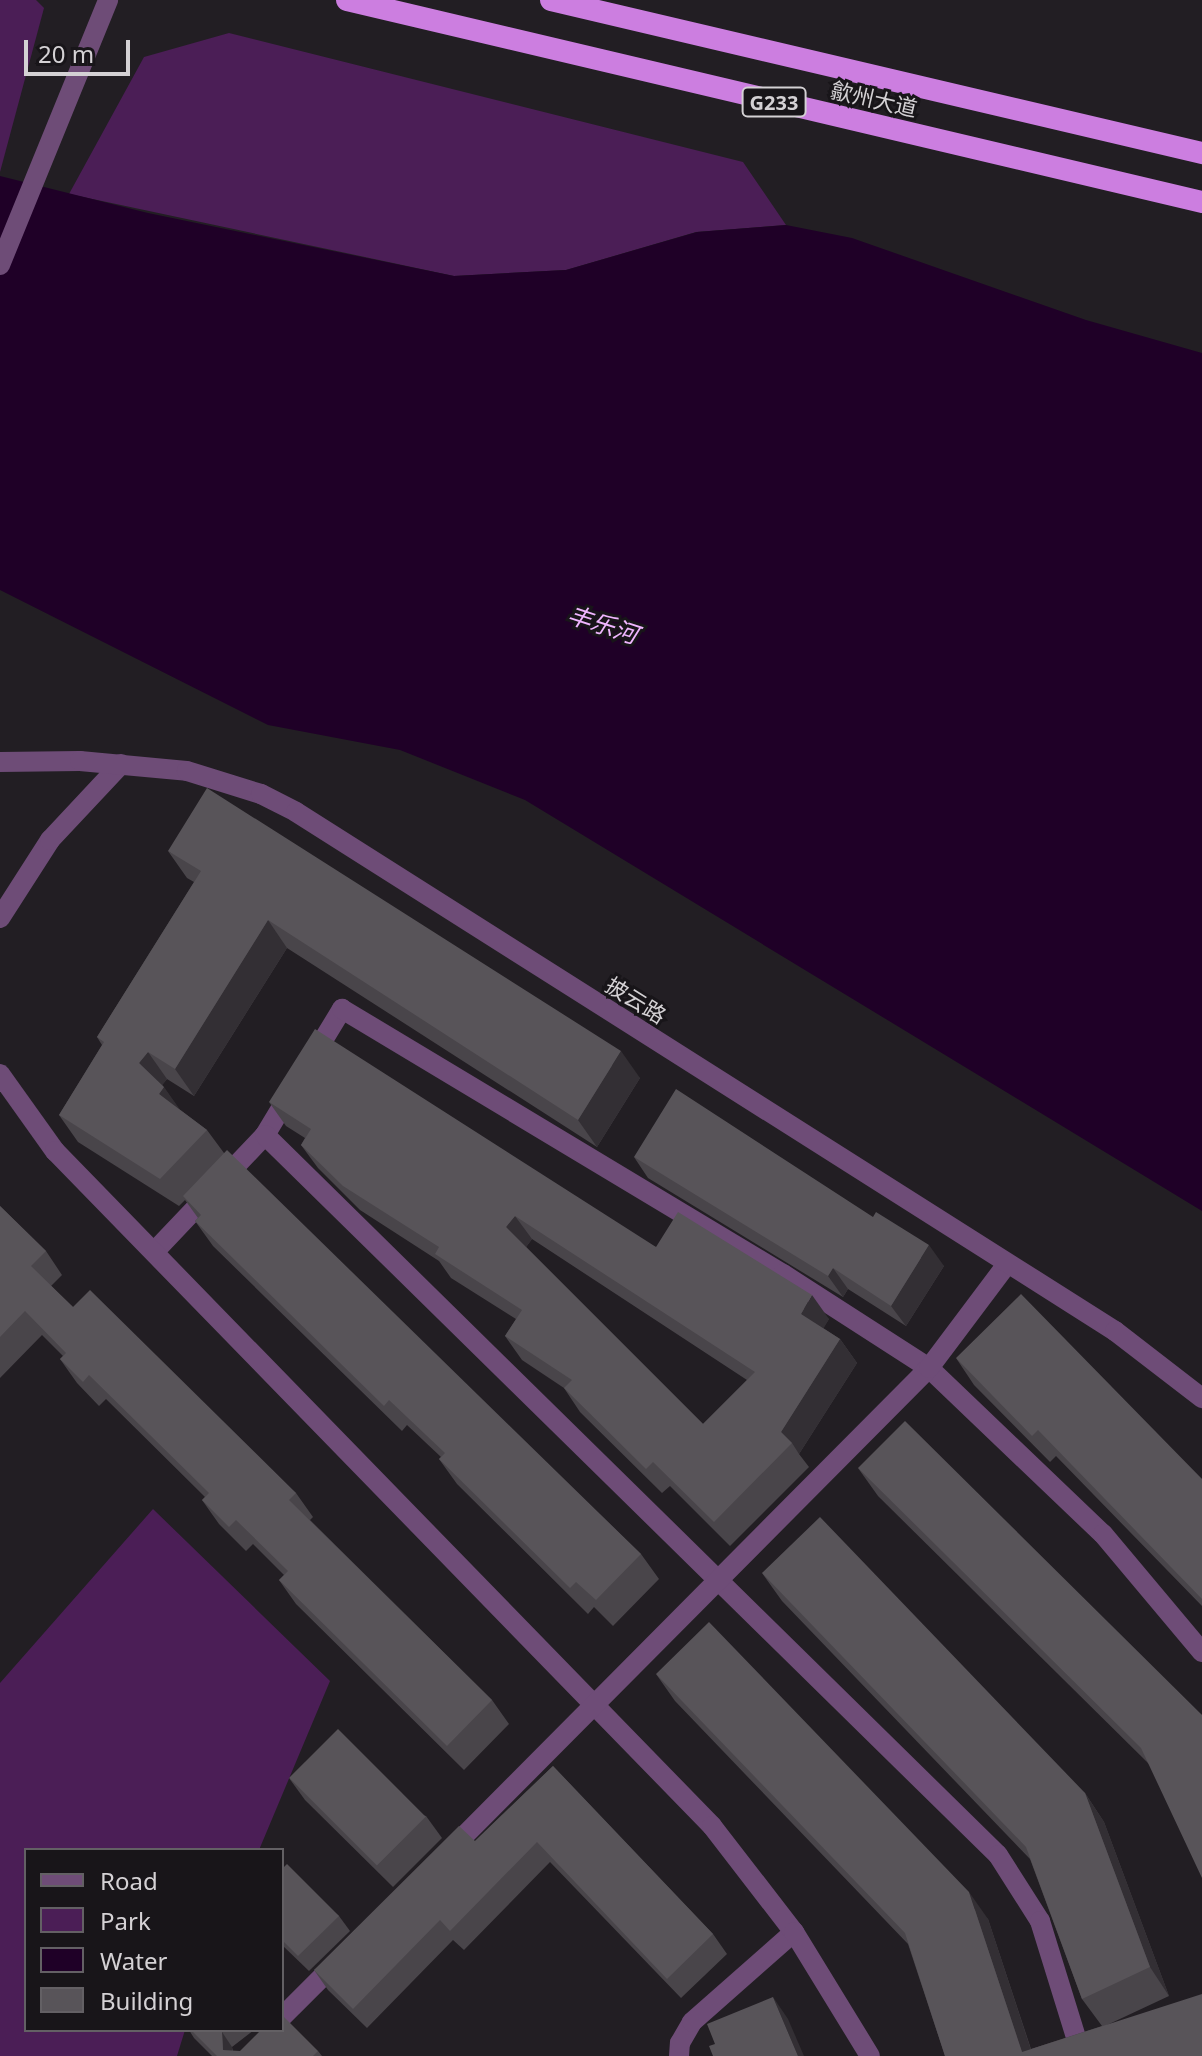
<!DOCTYPE html>
<meta charset="utf-8">
<style>
body{margin:0}
#map{position:relative;width:1202px;height:2056px;overflow:hidden;background:#221e23;font-family:"Noto Sans","Noto Sans SC",sans-serif}
div>[style]{position:absolute}
.green>*{inset:0;background:#4b1e56}
.water>*{inset:0;background:#1f0027}
.service>*{height:20px;margin:-10px;padding:0 10px;transform-origin:10px;border-radius:10px;background:#6e4c77}
.minor>*{height:20px;margin:-10px;padding:0 10px;transform-origin:10px;border-radius:10px;background:#6e4c77}
.tertiary>*{height:20px;margin:-10px;padding:0 10px;transform-origin:10px;border-radius:10px;background:#6e4c77}
.trunk>*{height:22px;margin:-11px;padding:0 11px;transform-origin:11px;border-radius:11px;background:#cc7ee0}
.wall>*{inset:0;background:#49454a}
.shaded-wall>*{inset:0;background:#332f34}
.building>*{inset:0;background:#585459;transform-origin:0 0}
span{translate:-50% -50%;white-space:nowrap;text-align:center;line-height:1.15;-webkit-text-stroke:6px #181519;paint-order:stroke}
.shield-label span{padding:2px 6px;background:#181519;border:2px solid;border-radius:6px;-webkit-text-stroke-width:0}
.shield-label{font-size:20px;color:#d4d1d4;font-weight:700}
.street-label{font-size:22px;color:#d4d1d4}
.water-label{font-size:24px;color:#efb5fe;font-style:italic}
.legend{position:absolute;left:24px;top:1848px;width:260px;height:184px;box-sizing:border-box;background:#181519;border:2px solid #636064;margin:0;padding:10px 14px;list-style:none;font-size:24px;color:#d4d1d4}
.legend li{display:flex;align-items:center;gap:16px;height:40px}
.legend b{width:40px;border:2px solid #636064}
.scale{position:absolute;left:24px;top:40px;width:106px;height:36px;box-sizing:border-box;border:4px solid #d4d1d4;border-top:0;padding-left:10px;font-size:24px;line-height:28px;white-space:nowrap;color:#d4d1d4;-webkit-text-stroke:6px #181519;paint-order:stroke}
</style>
<div id="map">
<div class="green">
<div style="clip-path:polygon(0 0,36px 0,44px 8px,0 172px)"></div>
<div style="clip-path:polygon(229px 33px,743px 162px,786px 225px,696px 232px,566px 270px,454px 276px,69px 194px,144px 57px)"></div>
<div style="clip-path:polygon(153px 1509px,330px 1681px,259px 1850px,26px 1850px,26px 2030px,185px 2030px,177px 2056px,0 2056px,0 1683px)"></div>
</div>
<div class="water">
<div style="clip-path:polygon(0 176px,148px 213px,454px 276px,566px 270px,697px 232px,786px 225px,852px 238px,1086px 320px,1202px 353px,1202px 1211px,525px 800px,400px 750px,268px 725px,0 590px)"></div>
</div>
<div class="service">
<div style="left:311px;top:1060px;width:60px;rotate:-58.7deg"></div>
<div style="left:342px;top:1009px;width:514px;rotate:31deg"></div>
<div style="left:783px;top:1274px;width:174px;rotate:32.8deg"></div>
<div style="left:929px;top:1368px;width:240px;rotate:43.7deg"></div>
<div style="left:1103px;top:1534px;width:154px;rotate:50deg"></div>
<div style="left:265px;top:1135px;width:52px;rotate:-59deg"></div>
<div style="left:154px;top:1252px;width:161px;rotate:-46.5deg"></div>
<div style="left:265px;top:1135px;width:1027px;rotate:44.49deg"></div>
<div style="left:998px;top:1855px;width:78px;rotate:57.5deg"></div>
<div style="left:1040px;top:1921px;width:121px;rotate:72.8deg"></div>
<div style="left:679px;top:2056px;width:13px;rotate:-86deg"></div>
<div style="left:680px;top:2043px;width:24px;rotate:-60deg"></div>
<div style="left:692px;top:2022px;width:136px;rotate:-41.4deg"></div>
</div>
<div class="minor">
<div style="left:0;top:918px;width:93px;rotate:-57.3deg"></div>
<div style="left:50px;top:840px;width:104px;rotate:-46.9deg"></div>
<div style="left:0;top:1074px;width:95px;rotate:54.5deg"></div>
<div style="left:55px;top:1151px;width:942px;rotate:45.77deg"></div>
<div style="left:712px;top:1826px;width:134px;rotate:52.3deg"></div>
<div style="left:794px;top:1932px;width:145px;rotate:58.5deg"></div>
<div style="left:448px;top:1852px;width:682px;rotate:-45.18deg"></div>
<div style="left:929px;top:1368px;width:130px;rotate:-53.1deg"></div>
<div style="left:282px;top:2017px;width:78px;rotate:-45deg"></div>
</div>
<div class="tertiary">
<div style="left:0;top:265px;width:286px;rotate:-67.8deg"></div>
<div style="left:0;top:762px;width:80px;rotate:-0.7deg"></div>
<div style="left:80px;top:761px;width:107px;rotate:5.3deg"></div>
<div style="left:187px;top:771px;width:77px;rotate:17.3deg"></div>
<div style="left:261px;top:794px;width:39px;rotate:27deg"></div>
<div style="left:296px;top:812px;width:970px;rotate:32.36deg"></div>
<div style="left:1115px;top:1331px;width:110px;rotate:37.6deg"></div>
</div>
<div class="trunk">
<div style="left:347px;top:0;width:879px;rotate:13.29deg"></div>
<div style="left:551px;top:0;width:669px;rotate:13.23deg"></div>
</div>
<div class="wall">
<div style="clip-path:polygon(168px 851px,640px 1078px,597px 1147px,287px 948px,194px 1096px,167px 1079px,162px 1085px,179px 1109px,207px 1130px,224px 1153px,641px 1554px,659px 1579px,613px 1626px,594px 1607px,588px 1614px,457px 1484px,439px 1459px,441px 1457px,407px 1425px,402px 1431px,213px 1246px,195px 1221px,198px 1218px,185px 1200px,179px 1206px,78px 1142px,59px 1115px,102px 1045px,97px 1037px,194px 882px,187px 878px)"></div>
<div style="clip-path:polygon(evenodd,269px 1102px,656px 1247px,829px 1319px,823px 1328px,840px 1339px,857px 1363px,799px 1454px,809px 1467px,730px 1546px,670px 1486px,662px 1493px,580px 1412px,564px 1388px,522px 1360px,505px 1336px,516px 1319px,451px 1278px,439px 1261px,360px 1210px,318px 1168px,301px 1145px,305px 1138px,286px 1126px,269px 1102px,532px 1239px,747px 1380px,703px 1424px,526px 1247px,532px 1239px)"></div>
<div style="clip-path:polygon(634px 1157px,944px 1266px,906px 1326px,848px 1289px,843px 1297px,648px 1178px)"></div>
<div style="clip-path:polygon(0 1206px,46px 1251px,62px 1275px,51px 1286px,73px 1307px,296px 1493px,313px 1517px,310px 1520px,492px 1700px,509px 1724px,464px 1770px,296px 1604px,279px 1580px,284px 1575px,253px 1544px,246px 1551px,219px 1524px,202px 1500px,205px 1497px,106px 1399px,99px 1406px,77px 1383px,60px 1359px,63px 1356px,42px 1335px,0 1378px)"></div>
<div style="clip-path:polygon(956px 1358px,1202px 1479px,1202px 1606px,1056px 1456px,1050px 1462px,974px 1385px)"></div>
<div style="clip-path:polygon(858px 1468px,1202px 1715px,1149px 1764px,878px 1496px)"></div>
<div style="clip-path:polygon(762px 1573px,1085px 1793px,1104px 1822px,1169px 1996px,1107px 2025px,1202px 2056px,945px 2056px,908px 1944px,675px 1701px,656px 1674px,988px 1919px,1031px 2049px,1102px 2026px,1082px 1999px,1030px 1859px,782px 1601px)"></div>
<div style="clip-path:polygon(553px 1766px,713px 1934px,727px 1954px,681px 1998px,550px 1862px,464px 1950px,453px 1940px,367px 2028px,328px 1990px,314px 1970px,475px 1841px)"></div>
<div style="clip-path:polygon(289px 1778px,426px 1816px,442px 1838px,393px 1887px,305px 1800px)"></div>
<div style="clip-path:polygon(282px 1869px,339px 1916px,350px 1931px,309px 1971px,282px 1945px)"></div>
<div style="clip-path:polygon(189px 2030px,254px 2030px,232px 2047px,233px 2051px,318px 2051px,322px 2056px,212px 2056px,194px 2038px)"></div>
</div>
<div class="shaded-wall">
<div style="clip-path:polygon(268px 920px,287px 948px,194px 1096px,175px 1069px)"></div>
<div style="clip-path:polygon(621px 1051px,640px 1078px,597px 1147px,578px 1120px)"></div>
<div style="clip-path:polygon(148px 1052px,167px 1079px,158px 1090px,139px 1063px)"></div>
<div style="clip-path:polygon(164px 1087px,183px 1114px,159px 1094px)"></div>
<div style="clip-path:polygon(515px 1216px,532px 1239px,523px 1251px,506px 1227px)"></div>
<div style="clip-path:polygon(929px 1245px,944px 1266px,906px 1326px,891px 1306px)"></div>
<div style="clip-path:polygon(833px 1268px,848px 1289px,843px 1297px,828px 1276px)"></div>
<div style="clip-path:polygon(812px 1295px,829px 1319px,818px 1338px,801px 1314px)"></div>
<div style="clip-path:polygon(840px 1339px,857px 1363px,799px 1454px,792px 1443px,781px 1432px)"></div>
<div style="clip-path:polygon(1085px 1793px,1104px 1822px,1169px 1996px,1150px 1967px)"></div>
<div style="clip-path:polygon(969px 1892px,988px 1919px,1033px 2056px,1022px 2052px)"></div>
<div style="clip-path:polygon(773px 1997px,788px 2019px,804px 2056px,798px 2056px)"></div>
<div style="clip-path:polygon(222px 2032px,232px 2047px,233px 2056px,223px 2050px)"></div>
</div>
<div class="building">
<div style="clip-path:polygon(207px 788px,621px 1051px,578px 1120px,268px 920px,175px 1069px,148px 1052px,139px 1063px,164px 1087px,159px 1094px,207px 1130px,160px 1179px,59px 1115px,104px 1042px,97px 1037px,201px 871px,168px 851px)"></div>
<div style="clip-path:polygon(evenodd,315px 1029px,656px 1247px,678px 1212px,812px 1295px,801px 1314px,840px 1339px,781px 1432px,792px 1443px,714px 1522px,653px 1462px,646px 1469px,564px 1388px,572px 1380px,505px 1336px,522px 1310px,435px 1254px,439px 1247px,343px 1186px,301px 1145px,311px 1129px,269px 1102px,315px 1029px,515px 1216px,755px 1372px,703px 1424px,506px 1227px,515px 1216px)"></div>
<div style="clip-path:polygon(676px 1089px,873px 1217px,876px 1212px,929px 1245px,891px 1306px,833px 1268px,828px 1276px,634px 1157px)"></div>
<div style="clip-path:polygon(227px 1150px,641px 1554px,596px 1600px,576px 1582px,570px 1588px,439px 1459px,445px 1453px,389px 1400px,384px 1406px,195px 1221px,201px 1215px,183px 1196px)"></div>
<div style="clip-path:polygon(0 1206px,46px 1251px,31px 1266px,73px 1307px,90px 1290px,296px 1493px,289px 1500px,492px 1700px,447px 1746px,279px 1580px,288px 1571px,236px 1520px,229px 1527px,202px 1500px,209px 1493px,89px 1375px,83px 1382px,60px 1359px,66px 1353px,25px 1311px,0 1337px)"></div>
<div style="clip-path:polygon(1021px 1294px,1202px 1479px,1202px 1599px,1038px 1430px,1032px 1436px,956px 1358px)"></div>
<div style="clip-path:polygon(905px 1421px,1202px 1715px,1202px 1878px,1141px 1748px,858px 1468px)"></div>
<div style="clip-path:polygon(820px 1517px,1085px 1793px,1150px 1967px,1082px 1999px,1026px 1847px,762px 1573px)"></div>
<div style="clip-path:polygon(709px 1622px,969px 1892px,1022px 2052px,1202px 1994px,1202px 2056px,945px 2056px,905px 1933px,656px 1674px)"></div>
<div style="left:338px;top:1729px;width:124px;height:69px;rotate:45deg"></div>
<div style="clip-path:polygon(553px 1766px,713px 1934px,667px 1979px,537px 1842px,450px 1931px,440px 1920px,353px 2009px,314px 1970px,459px 1826px,475px 1841px)"></div>
<div style="clip-path:polygon(287px 1864px,339px 1916px,298px 1956px,282px 1940px,282px 1869px)"></div>
<div style="clip-path:polygon(773px 1997px,798px 2056px,713px 2056px,709px 2046px,715px 2044px,707px 2024px)"></div>
<div style="clip-path:polygon(282px 2015px,318px 2051px,313px 2056px,217px 2056px,191px 2030px,224px 2030px,222px 2032px,223px 2050px,240px 2051px,261px 2030px,282px 2030px)"></div>
</div>
<div class="shield-label">
<span style="left:774px;top:102px">G233</span>
</div>
<div class="street-label">
<span style="left:874px;top:99px;rotate:13deg">歙州大道</span>
<span style="left:636px;top:1000px;rotate:32deg">披云路</span>
</div>
<div class="water-label">
<span style="left:603px;top:624px;rotate:18deg">丰乐河</span>
</div>
<ul class="legend">
<li><b style="height:10px;background:#6e4c77"></b>Road</li>
<li><b style="height:22px;background:#4b1e56"></b>Park</li>
<li><b style="height:22px;background:#1f0027"></b>Water</li>
<li><b style="height:22px;background:#585459"></b>Building</li>
</ul>
<div class="scale">20 m</div>
</div>
